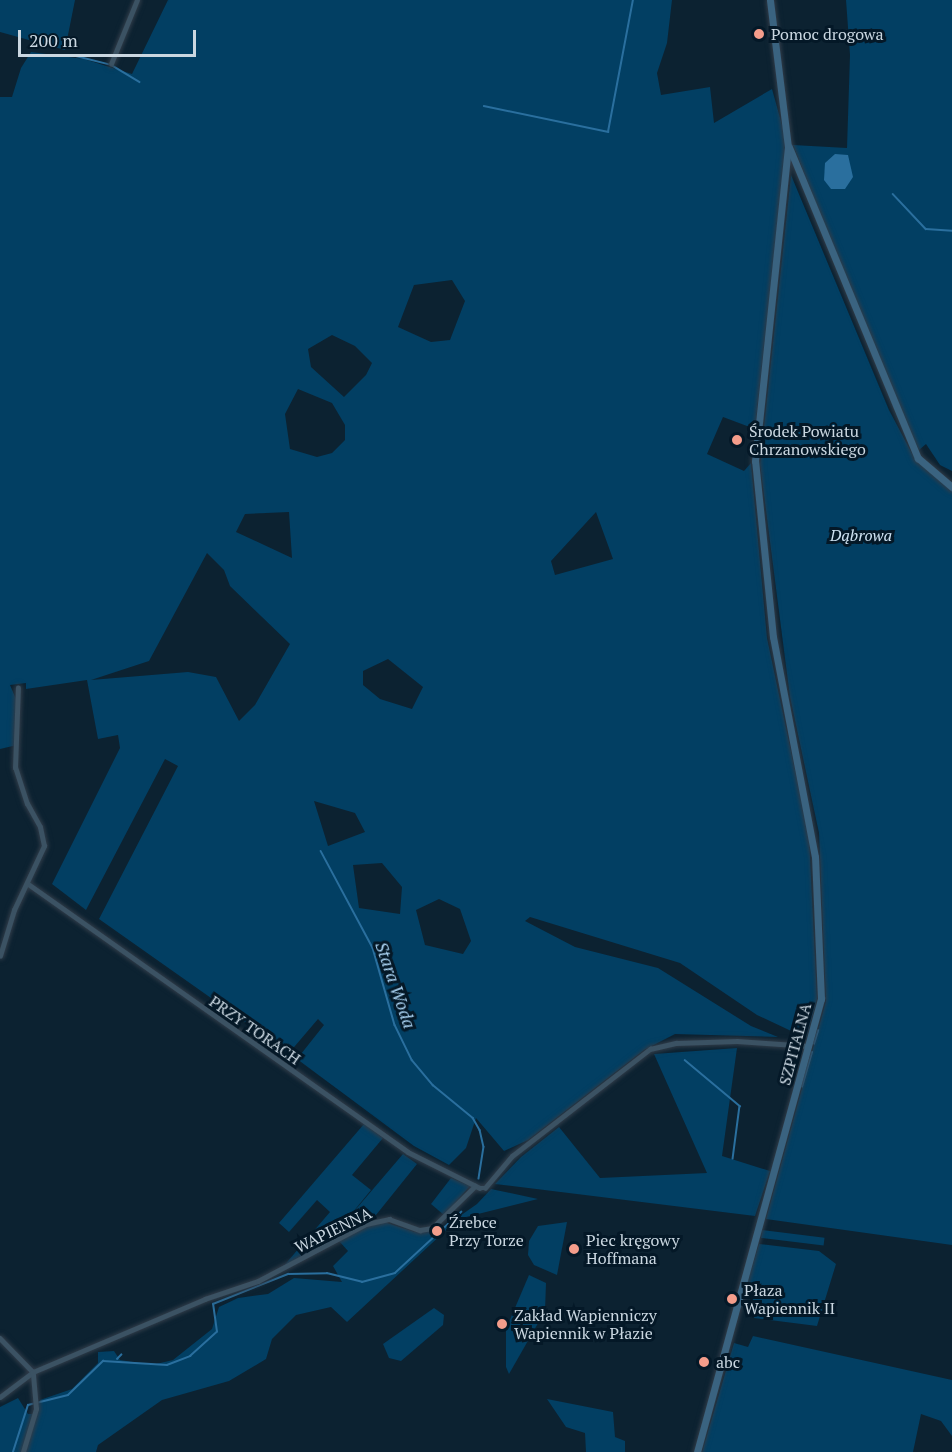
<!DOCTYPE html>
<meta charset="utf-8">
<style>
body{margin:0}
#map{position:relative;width:952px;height:1452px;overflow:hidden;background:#0c2231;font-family:"PT Serif",serif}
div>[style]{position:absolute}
.green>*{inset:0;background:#023f63;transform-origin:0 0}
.water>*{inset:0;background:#2a6f9e}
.stream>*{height:1.5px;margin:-0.75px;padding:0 0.75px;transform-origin:0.75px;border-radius:0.75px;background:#2a6f9e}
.roads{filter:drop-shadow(0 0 2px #303c49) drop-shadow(0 0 2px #303c49)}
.street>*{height:4.5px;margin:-2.25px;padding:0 2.25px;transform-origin:2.25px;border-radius:2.25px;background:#3b5263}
.secondary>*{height:7px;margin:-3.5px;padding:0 3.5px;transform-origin:3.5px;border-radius:3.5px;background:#3a6380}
.dots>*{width:16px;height:16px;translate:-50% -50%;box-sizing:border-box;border:3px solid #041827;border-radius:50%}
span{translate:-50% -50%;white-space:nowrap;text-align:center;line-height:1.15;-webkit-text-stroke:6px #041827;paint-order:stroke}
.poi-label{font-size:16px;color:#cad7e1}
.left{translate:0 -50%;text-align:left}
.park-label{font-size:16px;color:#cfe3f3;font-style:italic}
.street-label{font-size:16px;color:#cad7e1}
.water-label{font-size:18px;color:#abd4f4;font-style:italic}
.scale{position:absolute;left:18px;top:30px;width:178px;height:27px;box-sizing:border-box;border:3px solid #cad7e1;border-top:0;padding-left:8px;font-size:18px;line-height:21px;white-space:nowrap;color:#cad7e1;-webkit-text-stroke:4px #041827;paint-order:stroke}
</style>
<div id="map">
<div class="green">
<div style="clip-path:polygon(0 0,75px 0,65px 50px,0 32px)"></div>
<div style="clip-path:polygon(evenodd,168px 0,672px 0,667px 43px,657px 73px,661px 95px,710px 87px,714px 123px,772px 89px,784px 132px,785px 154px,755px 429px,723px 417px,707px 454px,744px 471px,751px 463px,767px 638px,809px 836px,817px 999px,806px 1038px,757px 1015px,680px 963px,530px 917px,525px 921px,575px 947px,658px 968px,751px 1026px,778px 1037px,675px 1034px,644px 1050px,528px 1140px,504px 1151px,476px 1118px,466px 1148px,449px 1165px,414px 1146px,297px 1059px,324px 1025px,318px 1019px,289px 1053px,99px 919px,178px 766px,165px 759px,86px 910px,52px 884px,120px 748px,118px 735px,98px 739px,87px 680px,26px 689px,26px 683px,10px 685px,16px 699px,17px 745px,0 749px,0 97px,12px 97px,21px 68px,31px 52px,84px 59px,132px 74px,168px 0,452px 280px,465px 301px,450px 340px,431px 342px,398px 327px,414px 285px,452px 280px,168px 0,332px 335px,355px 346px,372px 363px,366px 375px,344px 397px,311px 367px,308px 349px,332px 335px,168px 0,298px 389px,332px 403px,345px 425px,345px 440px,332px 453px,317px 457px,290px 449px,285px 414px,298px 389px,168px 0,289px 512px,292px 558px,236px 532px,245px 514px,289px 512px,168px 0,596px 512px,613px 559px,555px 575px,551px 561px,596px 512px,168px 0,207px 553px,224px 570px,230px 586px,290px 644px,255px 705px,239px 721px,216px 677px,188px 672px,91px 680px,149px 661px,207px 553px,168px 0,388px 659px,423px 687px,412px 709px,380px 699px,363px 685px,363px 671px,388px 659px,168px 0,314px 801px,355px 813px,365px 832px,328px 846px,314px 801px,168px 0,382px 863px,402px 887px,400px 914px,359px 908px,353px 865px,382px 863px,168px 0,439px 899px,460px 909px,471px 941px,463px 954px,425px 945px,416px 910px,439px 899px)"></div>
<div style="clip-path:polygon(846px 0,952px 0,952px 471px,940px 465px,926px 444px,919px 450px,896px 404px,793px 145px,847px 148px,850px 55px)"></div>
<div style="clip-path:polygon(791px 175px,889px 410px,915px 459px,952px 490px,952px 1245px,766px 1219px,826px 1001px,819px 833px,790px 697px,760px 464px)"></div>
<div style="clip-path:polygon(737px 1048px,722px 1156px,770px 1171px,755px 1216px,495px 1184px,521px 1157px,559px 1127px,600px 1178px,707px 1173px,654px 1054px)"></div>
<div style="clip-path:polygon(364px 1124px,383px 1138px,352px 1175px,371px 1190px,339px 1229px,403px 1154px,417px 1164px,376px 1215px,342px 1233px,338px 1230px,336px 1236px,282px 1268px,330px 1212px,317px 1200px,289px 1232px,279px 1223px)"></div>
<div style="clip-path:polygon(451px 1178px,470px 1186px,444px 1215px,431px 1204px)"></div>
<div style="clip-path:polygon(491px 1189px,538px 1199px,458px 1219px,347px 1322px,331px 1307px,296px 1315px,272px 1339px,266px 1359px,229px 1381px,162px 1400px,98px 1445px,96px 1452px,0 1452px,0 1407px,18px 1398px,28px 1414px,36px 1414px,40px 1400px,72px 1389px,98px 1363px,98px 1352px,114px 1351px,120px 1360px,152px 1365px,173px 1360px,212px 1329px,219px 1307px,238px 1298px,268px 1294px,294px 1278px,342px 1282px,333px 1266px,348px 1251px,339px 1241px,366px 1226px,381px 1221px,415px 1232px,439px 1226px,430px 1237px,477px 1204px)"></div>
<div style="clip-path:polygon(567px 1222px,557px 1275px,534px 1265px,528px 1255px,529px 1241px,538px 1226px)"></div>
<div style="left:762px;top:1230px;width:63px;height:8px;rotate:7deg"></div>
<div style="clip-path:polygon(759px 1244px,819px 1251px,836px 1264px,817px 1326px,754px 1318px,757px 1301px,743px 1297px)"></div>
<div style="clip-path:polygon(529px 1275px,546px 1283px,545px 1311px,509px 1374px,506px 1367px,506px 1329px)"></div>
<div style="clip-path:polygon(434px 1308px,444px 1315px,443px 1325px,401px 1361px,389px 1358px,383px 1344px)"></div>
<div style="clip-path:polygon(753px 1336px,952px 1380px,952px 1436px,941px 1421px,921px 1414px,913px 1452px,702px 1452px,734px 1343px,748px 1347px)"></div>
<div style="clip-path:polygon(547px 1399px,613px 1412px,615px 1437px,625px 1441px,625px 1452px,586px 1452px,585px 1433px,566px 1427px)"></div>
</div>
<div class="water">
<div style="clip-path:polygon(835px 154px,848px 155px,853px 177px,845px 189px,831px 189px,824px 180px,825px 163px)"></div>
</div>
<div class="stream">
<div style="left:76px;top:56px;width:33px;rotate:14deg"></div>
<div style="left:113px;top:66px;width:31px;rotate:31deg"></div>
<div style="left:484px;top:106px;width:127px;rotate:11.8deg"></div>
<div style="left:608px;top:132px;width:134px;rotate:-79.3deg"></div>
<div style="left:893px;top:194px;width:48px;rotate:46.7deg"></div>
<div style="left:926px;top:229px;width:26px;rotate:4deg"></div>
<div style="left:321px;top:851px;width:110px;rotate:61.8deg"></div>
<div style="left:373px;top:948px;width:80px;rotate:74.1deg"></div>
<div style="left:395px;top:1025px;width:39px;rotate:64deg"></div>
<div style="left:412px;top:1060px;width:33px;rotate:50deg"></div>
<div style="left:433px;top:1085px;width:52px;rotate:39.5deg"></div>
<div style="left:473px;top:1118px;width:14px;rotate:60deg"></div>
<div style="left:480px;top:1130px;width:17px;rotate:77deg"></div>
<div style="left:484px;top:1147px;width:32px;rotate:99deg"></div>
<div style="left:814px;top:1044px;width:14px;rotate:-73deg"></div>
<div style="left:685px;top:1060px;width:72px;rotate:39.9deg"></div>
<div style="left:740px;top:1106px;width:53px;rotate:97.5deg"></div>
<div style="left:802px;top:1087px;width:36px;rotate:-74deg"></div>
<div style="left:117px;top:1359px;width:6px;rotate:-45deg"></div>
<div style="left:13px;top:1452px;width:49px;rotate:-72.3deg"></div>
<div style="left:28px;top:1405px;width:41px;rotate:-14deg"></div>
<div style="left:68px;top:1395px;width:49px;rotate:-44.2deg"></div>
<div style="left:103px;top:1361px;width:64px;rotate:3.6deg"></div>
<div style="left:167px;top:1365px;width:25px;rotate:-21deg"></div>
<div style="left:190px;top:1356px;width:36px;rotate:-42deg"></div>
<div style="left:217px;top:1332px;width:28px;rotate:-98deg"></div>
<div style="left:213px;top:1304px;width:81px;rotate:-21.8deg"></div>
<div style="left:288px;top:1274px;width:39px;rotate:-1deg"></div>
<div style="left:327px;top:1273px;width:36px;rotate:14deg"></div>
<div style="left:362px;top:1282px;width:34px;rotate:-15deg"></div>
<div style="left:395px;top:1273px;width:90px;rotate:-42.7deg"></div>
</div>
<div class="roads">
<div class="street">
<div style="left:111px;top:64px;width:69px;rotate:-67.9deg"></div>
<div style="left:27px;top:883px;width:466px;rotate:35.2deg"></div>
<div style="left:408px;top:1152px;width:80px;rotate:26.6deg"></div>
<div style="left:480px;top:1188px;width:5px"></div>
<div style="left:485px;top:1188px;width:42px;rotate:-49.8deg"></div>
<div style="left:512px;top:1156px;width:175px;rotate:-37.8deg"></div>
<div style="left:650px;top:1049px;width:27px;rotate:-13deg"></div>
<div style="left:676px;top:1043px;width:61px;rotate:-1.9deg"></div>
<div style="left:737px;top:1041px;width:72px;rotate:4deg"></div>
<div style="left:0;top:956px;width:48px;rotate:-73.1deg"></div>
<div style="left:14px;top:910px;width:71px;rotate:-64.9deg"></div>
<div style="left:44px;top:846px;width:19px;rotate:-102deg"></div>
<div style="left:40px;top:827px;width:26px;rotate:-119deg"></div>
<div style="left:27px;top:804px;width:38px;rotate:-108deg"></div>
<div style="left:15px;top:768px;width:80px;rotate:-87.9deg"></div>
<div style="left:0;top:1338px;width:47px;rotate:45.9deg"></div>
<div style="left:0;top:1397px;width:41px;rotate:-37.1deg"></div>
<div style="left:33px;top:1372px;width:187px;rotate:-23deg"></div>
<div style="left:205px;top:1299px;width:56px;rotate:-18.8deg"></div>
<div style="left:258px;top:1281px;width:122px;rotate:-27.8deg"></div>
<div style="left:366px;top:1224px;width:24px;rotate:-12deg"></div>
<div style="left:389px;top:1219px;width:33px;rotate:20deg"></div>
<div style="left:420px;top:1230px;width:12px;rotate:-9deg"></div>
<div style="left:432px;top:1228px;width:60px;rotate:-44.3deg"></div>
<div style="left:23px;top:1452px;width:45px;rotate:-73.2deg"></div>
<div style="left:36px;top:1409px;width:37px;rotate:-95deg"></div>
</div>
<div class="secondary">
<div style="left:789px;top:147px;width:337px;rotate:67.5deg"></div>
<div style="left:918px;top:458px;width:45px;rotate:40.5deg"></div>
<div style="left:697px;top:1452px;width:470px;rotate:-74.7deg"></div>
<div style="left:821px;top:999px;width:142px;rotate:-92.4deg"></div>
<div style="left:815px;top:857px;width:224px;rotate:-100.8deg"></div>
<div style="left:773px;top:637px;width:177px;rotate:-95.8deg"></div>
<div style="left:755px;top:461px;width:316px;rotate:-84deg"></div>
<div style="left:788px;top:147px;width:148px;rotate:-97deg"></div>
</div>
</div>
<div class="dots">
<div style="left:759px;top:34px;background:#f49d8b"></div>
<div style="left:737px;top:440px;background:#f49d8b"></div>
<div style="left:437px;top:1231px;background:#f49d8b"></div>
<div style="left:574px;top:1249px;background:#f49d8b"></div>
<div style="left:732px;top:1299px;background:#f49d8b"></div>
<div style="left:502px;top:1324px;background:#f49d8b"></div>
<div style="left:704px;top:1362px;background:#f49d8b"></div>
</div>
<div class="poi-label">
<span class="left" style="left:771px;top:34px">Pomoc drogowa</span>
<span class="left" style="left:749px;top:440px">Środek Powiatu<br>Chrzanowskiego</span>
<span class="left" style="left:449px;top:1231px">Źrebce<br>Przy Torze</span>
<span class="left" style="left:586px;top:1249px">Piec kręgowy<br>Hoffmana</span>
<span class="left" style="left:744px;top:1299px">Płaza<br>Wapiennik II</span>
<span class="left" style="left:514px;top:1324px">Zakład Wapienniczy<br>Wapiennik w Płazie</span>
<span class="left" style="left:716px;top:1362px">abc</span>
</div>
<div class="park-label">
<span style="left:861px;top:535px">Dąbrowa</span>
</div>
<div class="street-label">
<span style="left:255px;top:1030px;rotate:35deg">PRZY TORACH</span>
<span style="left:795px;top:1044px;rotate:-75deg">SZPITALNA</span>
<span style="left:333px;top:1230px;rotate:-26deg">WAPIENNA</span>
</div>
<div class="water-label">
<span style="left:396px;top:985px;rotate:71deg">Stara Woda</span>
</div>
<div class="scale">200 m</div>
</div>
